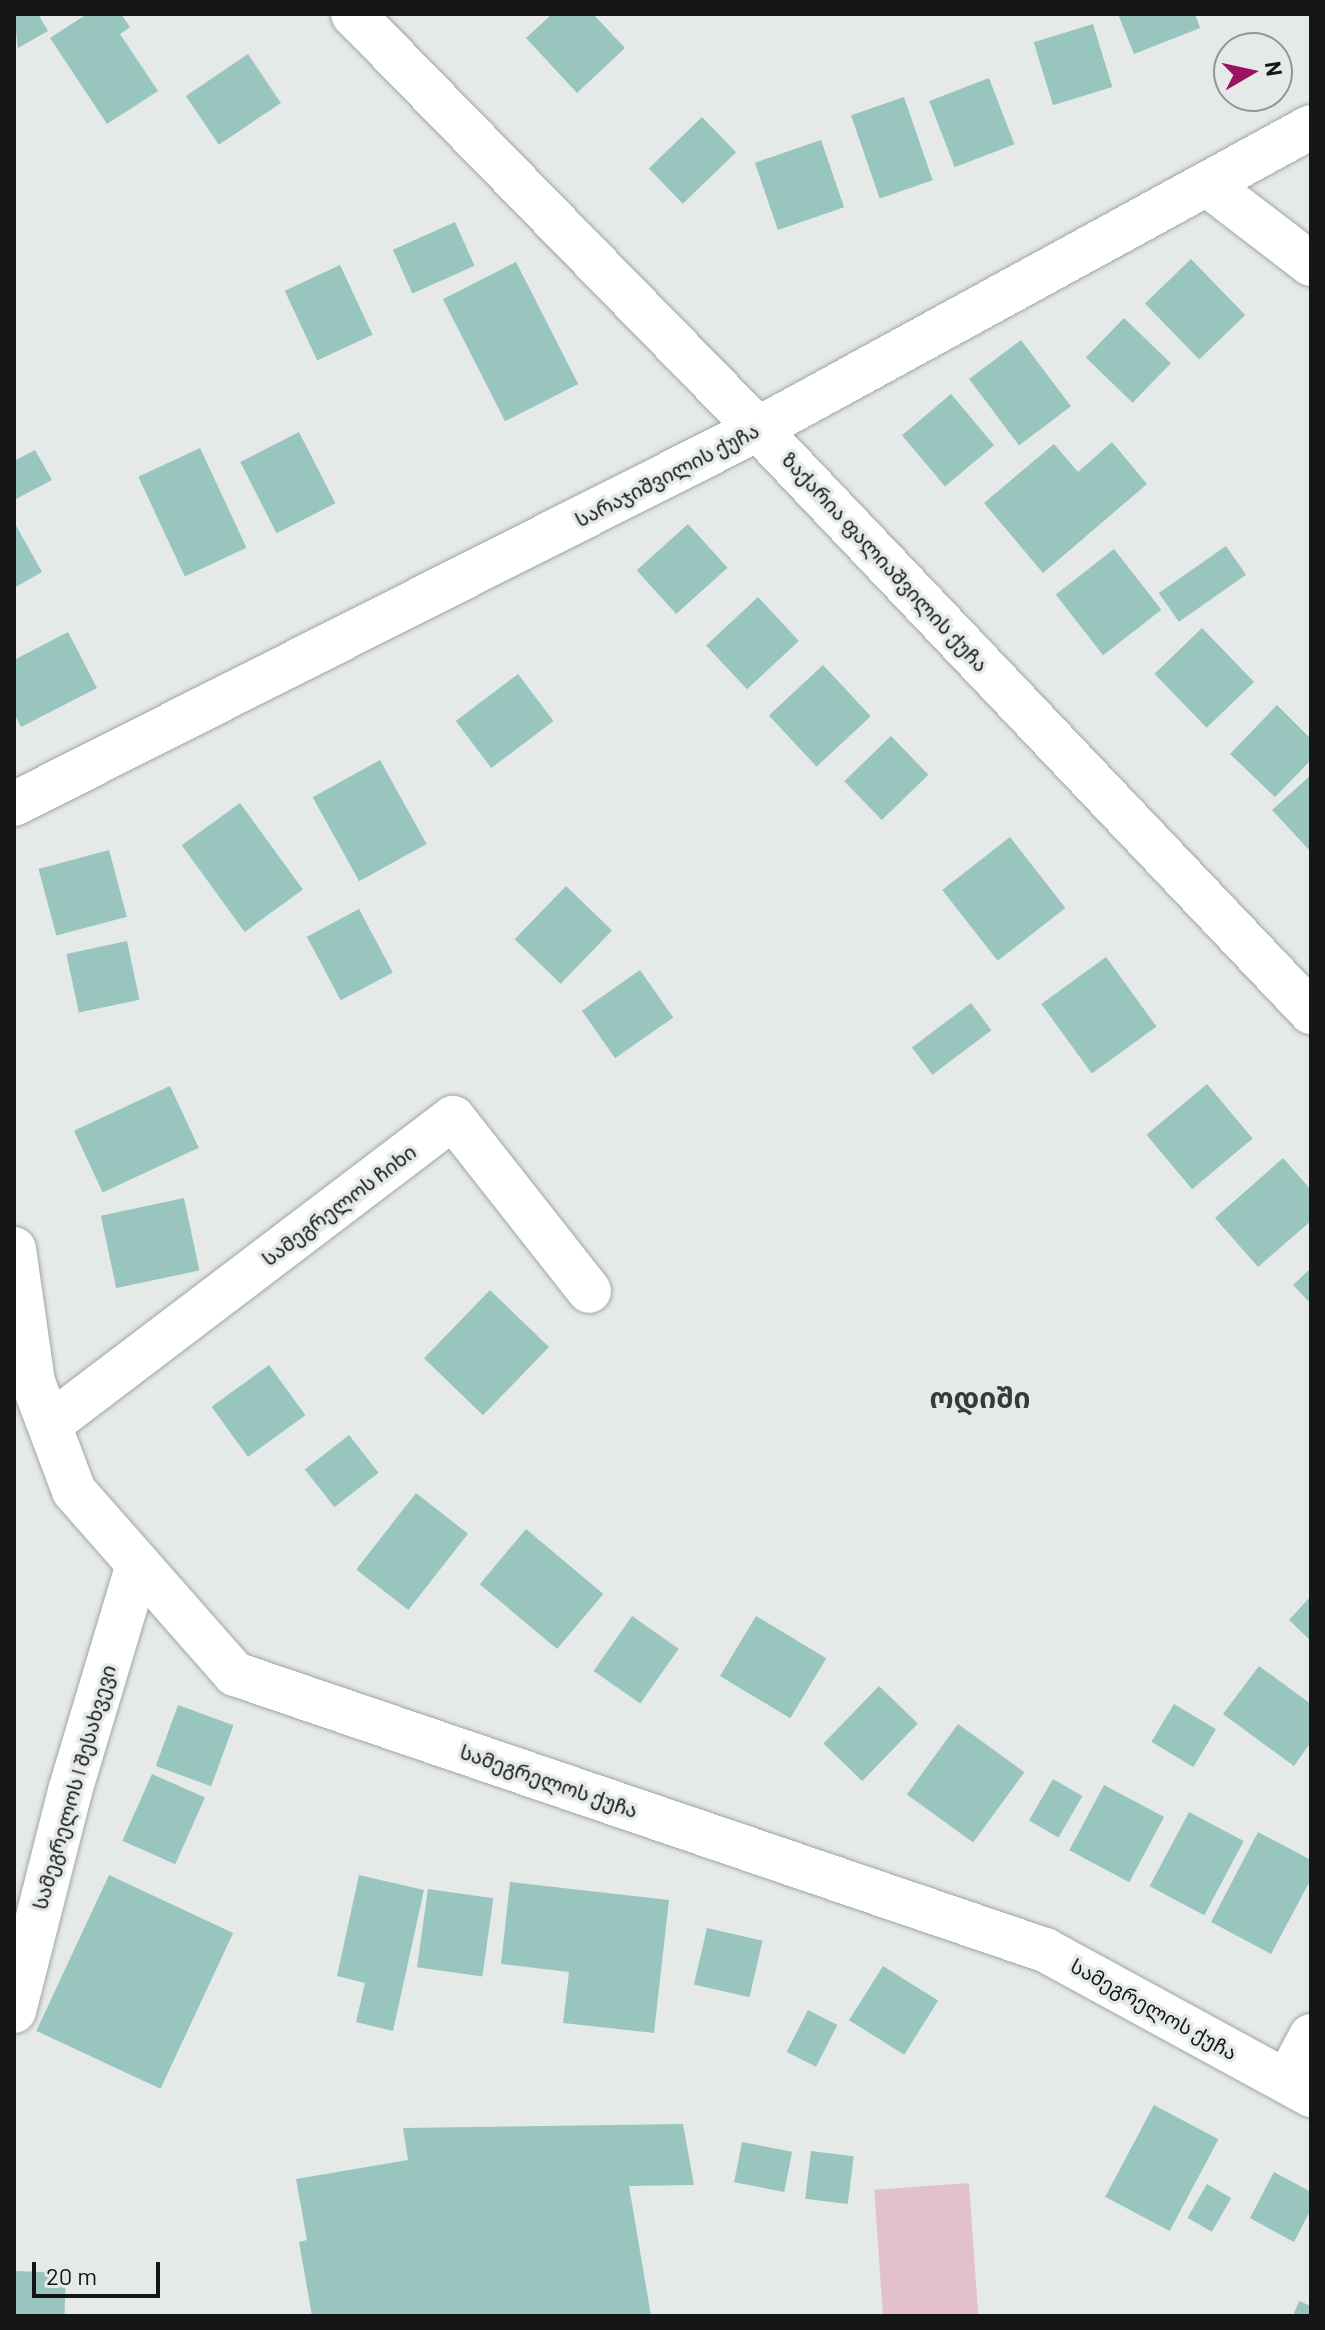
<!DOCTYPE html>
<meta charset="utf-8">
<style>
body{margin:0}
#map{position:relative;width:1325px;height:2330px;overflow:hidden;background:#e5eae9;font-family:Barlow,"Noto Sans Georgian",sans-serif}
div>[style]{position:absolute}
.green>*{inset:0;background:#e3c0ce;transform-origin:0 0}
.building>*{inset:0;background:#99c5bf;transform-origin:0 0}
.roads{filter:drop-shadow(0 0 2px #a1a6a5) drop-shadow(0 0 2px #a1a6a5)}
.street>*{height:44px;margin:-22px;padding:0 22px;transform-origin:22px;border-radius:22px;background:#fff}
span{translate:-50% -50%;white-space:nowrap;text-align:center;line-height:1.15;-webkit-text-stroke:7px #e5eae9;paint-order:stroke}
.street-label{font-size:20px;color:#141616}
.district-label{font-size:28px;color:#363b3a;font-weight:700}
.frame{position:absolute;inset:0;border:16px solid #141616;pointer-events:none}
.north{position:absolute;left:1213px;top:32px;width:80px;height:80px;box-sizing:border-box;background:#e5eae9;border:2px solid #919595;border-radius:50%;rotate:81deg;font-size:22px;font-weight:700;line-height:32px;text-align:center;color:#141616}
.north::after{content:'';display:block;margin:auto;width:28px;height:36px;background:#9b1262;clip-path:polygon(50% 0,100% 100%,50% 72%,0 100%)}
.scale{position:absolute;left:32px;top:2262px;width:128px;height:36px;box-sizing:border-box;border:4px solid #141616;border-top:0;padding-left:10px;font-size:24px;line-height:28px;white-space:nowrap;color:#141616;-webkit-text-stroke:6px #e5eae9;paint-order:stroke}
</style>
<div id="map">
<div class="green">
<div style="left:969px;top:2183px;width:133px;height:95px;rotate:86deg"></div>
</div>
<div class="building">
<div style="clip-path:polygon(38px 14px,48px 31px,18px 48px,14px 16px)"></div>
<div style="clip-path:polygon(87px 14px,121px 14px,130px 27px,120px 34px,158px 91px,107px 124px,50px 38px)"></div>
<div style="clip-path:polygon(552px 14px,593px 14px,625px 48px,577px 93px,526px 38px)"></div>
<div style="clip-path:polygon(1118px 14px,1195px 14px,1200px 28px,1134px 54px)"></div>
<div style="left:1093px;top:24px;width:66px;height:62px;rotate:73deg"></div>
<div style="left:248px;top:54px;width:59px;height:75px;rotate:56deg"></div>
<div style="left:989px;top:78px;width:71px;height:64px;rotate:69deg"></div>
<div style="left:904px;top:97px;width:88px;height:56px;rotate:71deg"></div>
<div style="left:702px;top:117px;width:49px;height:74px;rotate:46deg"></div>
<div style="left:821px;top:140px;width:71px;height:70px;rotate:71deg"></div>
<div style="left:455px;top:222px;width:48px;height:68px;rotate:66deg"></div>
<div style="left:1191px;top:259px;width:78px;height:64px;rotate:46deg"></div>
<div style="left:516px;top:262px;width:137px;height:82px;rotate:63deg"></div>
<div style="left:340px;top:265px;width:77px;height:61px;rotate:65deg"></div>
<div style="left:1124px;top:318px;width:65px;height:55px;rotate:44deg"></div>
<div style="left:1021px;top:340px;width:83px;height:65px;rotate:53deg"></div>
<div style="left:951px;top:394px;width:67px;height:64px;rotate:50deg"></div>
<div style="left:299px;top:432px;width:80px;height:66px;rotate:63deg"></div>
<div style="clip-path:polygon(1112px 442px,1147px 484px,1043px 573px,984px 503px,1054px 444px,1078px 472px)"></div>
<div style="left:200px;top:448px;width:110px;height:68px;rotate:65deg"></div>
<div style="clip-path:polygon(35px 450px,52px 480px,14px 500px,14px 461px)"></div>
<div style="clip-path:polygon(14px 522px,42px 572px,14px 588px)"></div>
<div style="left:688px;top:524px;width:59px;height:69px;rotate:48deg"></div>
<div style="left:1226px;top:546px;width:35px;height:82px;rotate:55deg"></div>
<div style="left:1114px;top:549px;width:77px;height:74px;rotate:52deg"></div>
<div style="left:758px;top:597px;width:60px;height:71px;rotate:47deg"></div>
<div style="left:1202px;top:628px;width:75px;height:66px;rotate:46deg"></div>
<div style="clip-path:polygon(68px 632px,97px 688px,21px 727px,14px 713px,14px 660px)"></div>
<div style="left:823px;top:665px;width:70px;height:74px;rotate:47deg"></div>
<div style="left:518px;top:674px;width:59px;height:78px;rotate:53deg"></div>
<div style="clip-path:polygon(1277px 705px,1311px 739px,1311px 760px,1275px 797px,1230px 754px)"></div>
<div style="left:891px;top:736px;width:54px;height:65px;rotate:46deg"></div>
<div style="left:380px;top:760px;width:96px;height:77px;rotate:61deg"></div>
<div style="clip-path:polygon(1311px 775px,1311px 852px,1272px 810px)"></div>
<div style="left:240px;top:803px;width:107px;height:72px;rotate:54deg"></div>
<div style="left:1010px;top:837px;width:90px;height:86px;rotate:52deg"></div>
<div style="left:109px;top:850px;width:69px;height:73px;rotate:75deg"></div>
<div style="left:566px;top:886px;width:64px;height:74px;rotate:44deg"></div>
<div style="left:359px;top:909px;width:72px;height:59px;rotate:62deg"></div>
<div style="left:127px;top:941px;width:60px;height:62px;rotate:78deg"></div>
<div style="left:1106px;top:957px;width:86px;height:80px;rotate:54deg"></div>
<div style="left:640px;top:970px;width:58px;height:71px;rotate:55deg"></div>
<div style="left:971px;top:1003px;width:34px;height:74px;rotate:53deg"></div>
<div style="left:1207px;top:1084px;width:71px;height:79px;rotate:50deg"></div>
<div style="left:170px;top:1086px;width:68px;height:106px;rotate:65deg"></div>
<div style="clip-path:polygon(1283px 1158px,1311px 1190px,1311px 1221px,1258px 1267px,1215px 1218px)"></div>
<div style="left:184px;top:1198px;width:74px;height:85px;rotate:78deg"></div>
<div style="clip-path:polygon(1311px 1268px,1311px 1304px,1293px 1285px)"></div>
<div style="left:490px;top:1290px;width:82px;height:95px;rotate:44deg"></div>
<div style="left:269px;top:1365px;width:62px;height:71px;rotate:54deg"></div>
<div style="left:349px;top:1435px;width:48px;height:56px;rotate:52deg"></div>
<div style="left:416px;top:1493px;width:66px;height:97px;rotate:38deg"></div>
<div style="left:526px;top:1529px;width:101px;height:72px;rotate:40deg"></div>
<div style="clip-path:polygon(1311px 1596px,1311px 1641px,1289px 1620px)"></div>
<div style="left:632px;top:1616px;width:57px;height:67px;rotate:35deg"></div>
<div style="left:756px;top:1616px;width:82px;height:70px;rotate:31deg"></div>
<div style="clip-path:polygon(1259px 1666px,1311px 1704px,1311px 1742px,1294px 1766px,1223px 1714px)"></div>
<div style="left:879px;top:1686px;width:54px;height:80px;rotate:44deg"></div>
<div style="left:1174px;top:1704px;width:49px;height:44px;rotate:31deg"></div>
<div style="left:178px;top:1705px;width:59px;height:65px;rotate:20deg"></div>
<div style="left:958px;top:1724px;width:82px;height:87px;rotate:36deg"></div>
<div style="left:152px;top:1774px;width:58px;height:73px;rotate:24deg"></div>
<div style="left:1053px;top:1779px;width:34px;height:48px;rotate:30deg"></div>
<div style="left:1104px;top:1785px;width:68px;height:74px;rotate:28deg"></div>
<div style="left:1189px;top:1812px;width:62px;height:84px;rotate:28deg"></div>
<div style="clip-path:polygon(1258px 1832px,1311px 1860px,1311px 1879px,1271px 1954px,1211px 1922px)"></div>
<div style="left:109px;top:1875px;width:137px;height:172px;rotate:25deg"></div>
<div style="clip-path:polygon(359px 1875px,424px 1890px,393px 2031px,356px 2022px,365px 1983px,337px 1976px)"></div>
<div style="clip-path:polygon(510px 1882px,669px 1900px,654px 2033px,563px 2023px,569px 1972px,501px 1964px)"></div>
<div style="left:428px;top:1889px;width:66px;height:79px;rotate:8deg"></div>
<div style="left:707px;top:1928px;width:57px;height:58px;rotate:13deg"></div>
<div style="left:883px;top:1966px;width:65px;height:64px;rotate:32deg"></div>
<div style="left:808px;top:2010px;width:33px;height:47px;rotate:27deg"></div>
<div style="left:1154px;top:2105px;width:73px;height:104px;rotate:28deg"></div>
<div style="clip-path:polygon(683px 2124px,694px 2185px,629px 2186px,651px 2316px,312px 2316px,299px 2242px,307px 2240px,296px 2179px,408px 2160px,403px 2128px)"></div>
<div style="left:742px;top:2142px;width:51px;height:41px;rotate:11deg"></div>
<div style="left:811px;top:2151px;width:43px;height:48px;rotate:7deg"></div>
<div style="clip-path:polygon(1274px 2172px,1311px 2192px,1311px 2209px,1294px 2242px,1250px 2218px)"></div>
<div style="left:1207px;top:2184px;width:28px;height:39px;rotate:30deg"></div>
<div style="left:14px;top:2271px;width:52px;height:45px;rotate:2deg"></div>
<div style="clip-path:polygon(1299px 2301px,1311px 2306px,1311px 2316px,1293px 2316px)"></div>
</div>
<div class="roads">
<div class="street">
<div style="left:353px;top:14px;width:580px;rotate:45.7deg"></div>
<div style="left:758px;top:429px;width:804px;rotate:46.51deg"></div>
<div style="left:1208px;top:185px;width:130px;rotate:37.5deg"></div>
<div style="left:14px;top:804px;width:833px;rotate:-26.75deg"></div>
<div style="left:758px;top:429px;width:630px;rotate:-28.64deg"></div>
<div style="left:14px;top:1249px;width:134px;rotate:81.9deg"></div>
<div style="left:33px;top:1382px;width:116px;rotate:69.4deg"></div>
<div style="left:74px;top:1491px;width:244px;rotate:48.7deg"></div>
<div style="left:235px;top:1674px;width:856px;rotate:18.82deg"></div>
<div style="left:1045px;top:1950px;width:303px;rotate:28.6deg"></div>
<div style="left:50px;top:1424px;width:506px;rotate:-37.21deg"></div>
<div style="left:453px;top:1118px;width:220px;rotate:51.8deg"></div>
<div style="left:14px;top:2011px;width:227px;rotate:-75.7deg"></div>
<div style="left:70px;top:1791px;width:237px;rotate:-73.3deg"></div>
<div style="left:1287px;top:2081px;width:51px;rotate:-61.9deg"></div>
</div>
</div>
<div class="street-label">
<span style="left:667px;top:475px;rotate:-27deg">სარაჯიშვილის ქუჩა</span>
<span style="left:885px;top:562px;rotate:47deg">ზაქარია ფალიაშვილის ქუჩა</span>
<span style="left:339px;top:1205px;rotate:-37deg">სამეგრელოს ჩიხი</span>
<span style="left:549px;top:1781px;rotate:19deg">სამეგრელოს ქუჩა</span>
<span style="left:74px;top:1787px;rotate:-74deg">სამეგრელოს I შესახვევი</span>
<span style="left:1154px;top:2009px;rotate:29deg">სამეგრელოს ქუჩა</span>
</div>
<div class="district-label">
<span style="left:980px;top:1397px">ოდიში</span>
</div>
<div class="frame"></div>
<div class="north">N</div>
<div class="scale">20 m</div>
</div>
